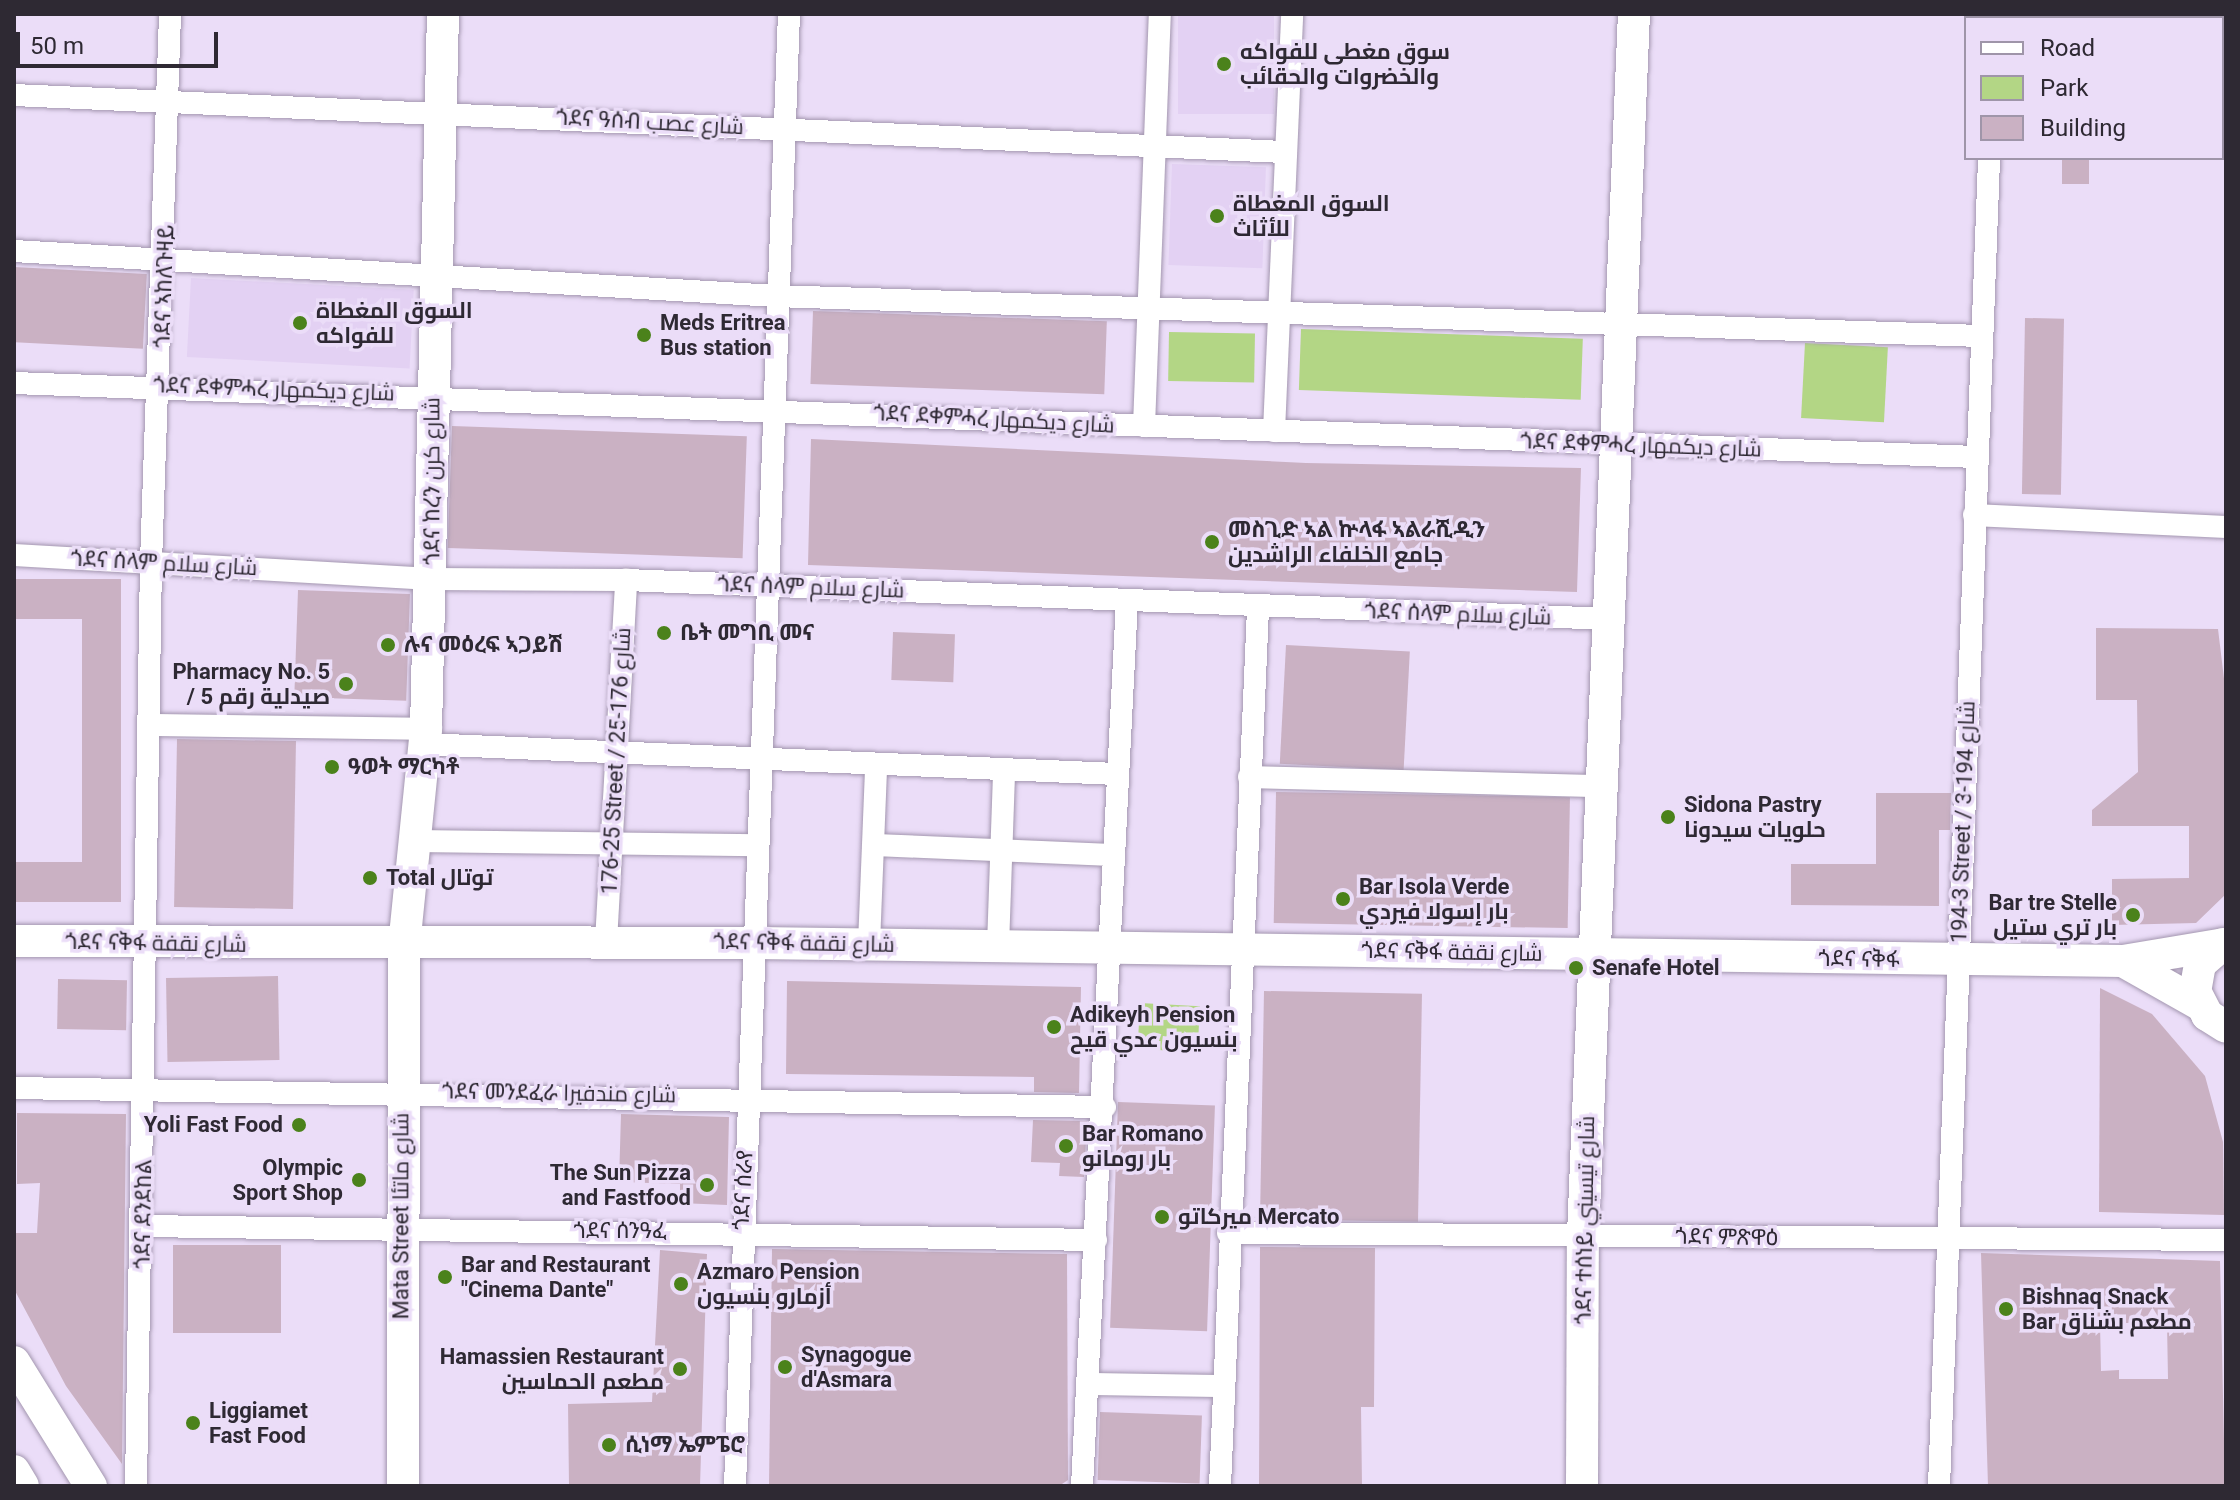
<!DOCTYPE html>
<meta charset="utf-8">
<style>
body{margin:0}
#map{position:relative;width:2240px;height:1500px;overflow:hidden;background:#ebddf8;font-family:Roboto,Cairo,"Noto Sans Ethiopic",sans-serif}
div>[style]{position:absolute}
.built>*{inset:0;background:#e3d1f3;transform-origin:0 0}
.green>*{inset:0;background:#b3d685;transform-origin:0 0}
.building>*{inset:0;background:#cab1c3;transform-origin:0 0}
.roads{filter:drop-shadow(0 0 2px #a396af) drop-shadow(0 0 2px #a396af)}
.street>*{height:22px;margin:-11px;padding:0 11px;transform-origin:11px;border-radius:11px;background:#fff}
.secondary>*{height:32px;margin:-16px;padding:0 16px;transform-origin:16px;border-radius:16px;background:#fff}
.dots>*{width:22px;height:22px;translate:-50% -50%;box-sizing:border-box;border:4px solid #ebddf8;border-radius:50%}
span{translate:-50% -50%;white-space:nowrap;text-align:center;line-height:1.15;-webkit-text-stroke:7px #ebddf8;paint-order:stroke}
.poi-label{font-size:22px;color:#2e2933;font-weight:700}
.left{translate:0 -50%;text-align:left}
.right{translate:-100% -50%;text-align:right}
.street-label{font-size:22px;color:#2e2933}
.frame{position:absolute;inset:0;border:16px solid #2e2933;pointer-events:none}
.legend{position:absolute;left:1964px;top:16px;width:260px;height:144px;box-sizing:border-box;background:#ebddf8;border:2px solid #9f95a9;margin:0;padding:10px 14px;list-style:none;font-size:24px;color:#2e2933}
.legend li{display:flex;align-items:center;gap:16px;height:40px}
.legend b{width:40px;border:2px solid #9f95a9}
.scale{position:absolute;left:16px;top:32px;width:202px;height:36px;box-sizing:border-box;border:4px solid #2e2933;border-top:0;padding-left:10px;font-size:24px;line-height:28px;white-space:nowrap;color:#2e2933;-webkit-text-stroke:6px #ebddf8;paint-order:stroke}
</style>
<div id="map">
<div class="built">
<div style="left:1178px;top:14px;width:96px;height:100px"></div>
<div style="left:1172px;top:164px;width:94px;height:101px;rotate:2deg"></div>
<div style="left:191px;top:278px;width:223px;height:79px;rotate:3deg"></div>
</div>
<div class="green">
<div style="left:1301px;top:329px;width:282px;height:61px;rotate:2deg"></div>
<div style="left:1169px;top:332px;width:86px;height:49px;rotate:1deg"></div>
<div style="left:1805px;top:343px;width:83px;height:75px;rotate:3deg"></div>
<div style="left:1140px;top:1003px;width:60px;height:46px;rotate:3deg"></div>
</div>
<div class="building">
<div style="left:2062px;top:158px;width:27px;height:26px"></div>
<div style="left:14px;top:267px;width:133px;height:75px;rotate:3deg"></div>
<div style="left:813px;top:311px;width:294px;height:73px;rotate:2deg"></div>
<div style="left:2025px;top:318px;width:39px;height:176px;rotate:1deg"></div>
<div style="left:452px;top:426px;width:295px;height:122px;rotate:2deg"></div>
<div style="clip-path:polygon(811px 439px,1306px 463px,1581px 468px,1577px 592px,808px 565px)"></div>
<div style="clip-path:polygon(14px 579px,121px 579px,121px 902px,14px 902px,14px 862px,82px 862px,82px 619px,14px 619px)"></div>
<div style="left:298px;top:590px;width:112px;height:107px;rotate:2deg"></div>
<div style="clip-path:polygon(2096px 628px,2218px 629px,2226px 695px,2226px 894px,2196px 923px,2112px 925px,2112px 879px,2189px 878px,2189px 826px,2092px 826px,2092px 810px,2138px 772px,2137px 700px,2096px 700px)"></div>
<div style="left:893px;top:632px;width:62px;height:48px;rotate:2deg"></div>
<div style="left:1286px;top:645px;width:124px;height:119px;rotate:3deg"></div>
<div style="left:177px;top:739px;width:119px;height:168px;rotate:1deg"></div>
<div style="left:1276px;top:792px;width:294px;height:131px;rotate:1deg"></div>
<div style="clip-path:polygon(1876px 793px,1951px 793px,1950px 830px,1939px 830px,1939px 906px,1791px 905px,1791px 864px,1876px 864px)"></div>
<div style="left:278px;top:976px;width:84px;height:112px;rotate:89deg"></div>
<div style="left:58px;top:979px;width:69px;height:50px;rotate:1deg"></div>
<div style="clip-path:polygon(787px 981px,1081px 987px,1079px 1093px,1034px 1092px,1034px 1077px,786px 1074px)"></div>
<div style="clip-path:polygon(2100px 988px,2152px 1014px,2205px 1076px,2223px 1142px,2224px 1215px,2099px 1212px)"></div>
<div style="left:1264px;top:991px;width:158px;height:228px;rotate:1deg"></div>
<div style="left:1118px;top:1102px;width:97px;height:226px;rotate:2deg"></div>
<div style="clip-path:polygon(17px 1113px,126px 1114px,122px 1464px,66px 1386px,14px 1289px,14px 1233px,37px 1233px,40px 1183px,17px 1184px)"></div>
<div style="clip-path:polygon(621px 1114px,729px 1117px,727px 1205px,680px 1203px,680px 1184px,619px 1182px)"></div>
<div style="clip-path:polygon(1033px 1120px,1087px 1121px,1084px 1177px,1059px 1176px,1060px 1163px,1031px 1162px)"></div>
<div style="left:173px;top:1245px;width:108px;height:88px"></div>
<div style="clip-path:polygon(1260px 1247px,1375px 1248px,1374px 1407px,1361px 1407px,1362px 1486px,1259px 1486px)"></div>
<div style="clip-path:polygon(772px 1249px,1067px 1254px,1068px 1480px,1059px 1486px,769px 1486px)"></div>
<div style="clip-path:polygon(660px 1250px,707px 1254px,700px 1486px,569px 1486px,568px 1404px,652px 1402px)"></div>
<div style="clip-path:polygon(evenodd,1981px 1253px,2220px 1261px,2225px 1486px,1988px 1486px,1981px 1253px,2100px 1323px,2167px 1324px,2168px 1379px,2119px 1379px,2119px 1370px,2101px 1371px,2100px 1323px)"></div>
<div style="left:1100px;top:1412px;width:102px;height:68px;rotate:2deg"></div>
</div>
<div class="roads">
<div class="street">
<div style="left:1995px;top:18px;width:4px;rotate:-90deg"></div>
<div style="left:14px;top:95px;width:1272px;rotate:2.57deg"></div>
<div style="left:14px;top:251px;width:762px;rotate:3.38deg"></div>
<div style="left:775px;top:296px;width:1208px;rotate:1.9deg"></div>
<div style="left:14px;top:383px;width:1960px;rotate:2.16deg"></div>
<div style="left:1144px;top:426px;width:412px;rotate:-87.8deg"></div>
<div style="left:1274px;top:431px;width:417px;rotate:-87.5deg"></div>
<div style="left:1974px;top:515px;width:252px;rotate:2.7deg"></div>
<div style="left:14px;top:555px;width:418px;rotate:3.3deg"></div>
<div style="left:431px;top:579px;width:195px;rotate:0.3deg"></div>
<div style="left:626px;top:580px;width:983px;rotate:2.27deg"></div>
<div style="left:149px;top:725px;width:277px;rotate:0.8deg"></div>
<div style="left:424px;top:744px;width:694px;rotate:2.48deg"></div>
<div style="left:1249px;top:777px;width:352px;rotate:1.5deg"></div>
<div style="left:414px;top:841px;width:344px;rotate:0.7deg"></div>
<div style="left:875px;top:845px;width:237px;rotate:2.4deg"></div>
<div style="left:606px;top:942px;width:363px;rotate:-86.8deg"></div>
<div style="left:869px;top:944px;width:177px;rotate:-87.7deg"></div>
<div style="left:998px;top:946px;width:175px;rotate:-88deg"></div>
<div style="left:14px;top:1088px;width:1091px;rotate:1deg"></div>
<div style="left:143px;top:1226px;width:953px;rotate:0.84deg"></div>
<div style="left:1228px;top:1233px;width:998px;rotate:0.4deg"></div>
<div style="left:1088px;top:1384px;width:134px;rotate:0.9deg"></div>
<div style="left:136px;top:1486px;width:924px;rotate:-89.07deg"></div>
<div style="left:151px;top:562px;width:548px;rotate:-88.01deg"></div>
<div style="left:735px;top:1486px;width:1473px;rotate:-87.9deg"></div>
<div style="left:1082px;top:1486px;width:886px;rotate:-87.09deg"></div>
<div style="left:1220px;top:1486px;width:880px;rotate:-87.52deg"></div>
<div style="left:1939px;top:1486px;width:1329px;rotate:-87.84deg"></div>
</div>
<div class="secondary">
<div style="left:14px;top:941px;width:742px;rotate:0.15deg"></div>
<div style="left:756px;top:943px;width:1367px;rotate:0.75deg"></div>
<div style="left:2123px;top:961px;width:97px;rotate:-9.5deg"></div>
<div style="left:2223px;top:944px;width:30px;rotate:139deg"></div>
<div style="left:2200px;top:964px;width:27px;rotate:100deg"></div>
<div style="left:2195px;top:991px;width:27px;rotate:63deg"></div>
<div style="left:2207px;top:1015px;width:22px;rotate:32deg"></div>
<div style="left:2123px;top:961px;width:87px;rotate:29.5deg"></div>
<div style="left:14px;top:1362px;width:146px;rotate:58.2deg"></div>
<div style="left:14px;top:1471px;width:17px;rotate:59deg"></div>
<div style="left:403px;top:1486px;width:540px;rotate:-89.89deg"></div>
<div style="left:404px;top:946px;width:218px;rotate:-84.2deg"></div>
<div style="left:426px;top:729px;width:715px;rotate:-88.64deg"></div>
<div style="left:1582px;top:1486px;width:251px;rotate:-89.8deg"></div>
<div style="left:1583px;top:1235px;width:1222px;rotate:-87.61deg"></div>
</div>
</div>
<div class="dots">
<div style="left:1224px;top:64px;background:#4b821b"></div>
<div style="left:1217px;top:216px;background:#4b821b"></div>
<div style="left:300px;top:323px;background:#4b821b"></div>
<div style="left:644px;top:335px;background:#4b821b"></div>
<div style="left:1212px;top:542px;background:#4b821b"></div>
<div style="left:664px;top:633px;background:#4b821b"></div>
<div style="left:388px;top:645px;background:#4b821b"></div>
<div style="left:346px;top:684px;background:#4b821b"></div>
<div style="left:332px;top:767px;background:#4b821b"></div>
<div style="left:1668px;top:817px;background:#4b821b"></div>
<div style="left:370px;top:878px;background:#4b821b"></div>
<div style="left:1343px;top:899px;background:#4b821b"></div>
<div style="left:2133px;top:915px;background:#4b821b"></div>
<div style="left:1576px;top:968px;background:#4b821b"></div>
<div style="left:1054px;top:1027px;background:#4b821b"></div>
<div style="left:299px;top:1125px;background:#4b821b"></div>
<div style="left:1066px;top:1146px;background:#4b821b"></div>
<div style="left:359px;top:1180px;background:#4b821b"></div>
<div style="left:707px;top:1185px;background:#4b821b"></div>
<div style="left:1162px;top:1217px;background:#4b821b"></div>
<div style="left:445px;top:1277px;background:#4b821b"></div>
<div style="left:681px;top:1284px;background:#4b821b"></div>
<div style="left:2006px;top:1309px;background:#4b821b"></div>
<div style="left:785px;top:1367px;background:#4b821b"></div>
<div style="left:680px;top:1369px;background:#4b821b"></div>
<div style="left:193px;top:1423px;background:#4b821b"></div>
<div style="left:609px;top:1445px;background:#4b821b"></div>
</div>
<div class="poi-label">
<span class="left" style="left:1240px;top:64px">سوق مغطى للفواكه<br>والخضروات والحقائب</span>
<span class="left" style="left:1233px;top:216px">السوق المغطاة<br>للأثاث</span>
<span class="left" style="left:316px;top:323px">السوق المغطاة<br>للفواكه</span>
<span class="left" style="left:660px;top:335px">Meds Eritrea<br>Bus station</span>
<span class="left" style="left:1228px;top:542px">መስጊድ ኣል ኵላፋ ኣልራሺዲን<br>جامع الخلفاء الراشدين</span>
<span class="left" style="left:680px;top:633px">ቤት መግቢ መና</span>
<span class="left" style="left:404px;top:645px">ሉና መዕረፍ ኣጋይሽ</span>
<span class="right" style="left:330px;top:684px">Pharmacy No. 5<br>/ صيدلية رقم 5</span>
<span class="left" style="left:348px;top:767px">ዓወት ማርካቶ</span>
<span class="left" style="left:1684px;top:817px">Sidona Pastry<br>حلويات سيدونا</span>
<span class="left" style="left:386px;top:878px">Total توتال</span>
<span class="left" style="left:1359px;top:899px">Bar Isola Verde<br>بار إسولا فيردي</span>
<span class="right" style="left:2117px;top:915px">Bar tre Stelle<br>بار تري ستيل</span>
<span class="left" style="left:1592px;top:968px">Senafe Hotel</span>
<span class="left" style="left:1070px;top:1027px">Adikeyh Pension<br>بنسيون عدي قيح</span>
<span class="right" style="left:283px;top:1125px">Yoli Fast Food</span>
<span class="left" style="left:1082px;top:1146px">Bar Romano<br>بار رومانو</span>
<span class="right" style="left:343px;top:1180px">Olympic<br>Sport Shop</span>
<span class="right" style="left:691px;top:1185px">The Sun Pizza<br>and Fastfood</span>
<span class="left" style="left:1178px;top:1217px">ميركاتو Mercato</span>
<span class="left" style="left:461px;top:1277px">Bar and Restaurant<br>"Cinema Dante"</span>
<span class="left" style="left:697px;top:1284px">Azmaro Pension<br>أزمارو بنسيون</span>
<span class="left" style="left:2022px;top:1309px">Bishnaq Snack<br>Bar مطعم بشناق</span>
<span class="left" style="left:801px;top:1367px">Synagogue<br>d'Asmara</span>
<span class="right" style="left:664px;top:1369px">Hamassien Restaurant<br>مطعم الحماسين</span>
<span class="left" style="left:209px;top:1423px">Liggiamet<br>Fast Food</span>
<span class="left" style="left:625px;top:1445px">ሲነማ ኤምፔሮ</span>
</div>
<div class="street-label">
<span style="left:650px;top:122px;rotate:3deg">ጎደና ዓሰብ شارع عصب</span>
<span style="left:164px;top:286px;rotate:-88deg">ጎደና ኣከለጉዛይ</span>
<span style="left:274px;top:389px;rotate:2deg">ጎደና ደቀምሓረ شارع ديكمهار</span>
<span style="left:994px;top:419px;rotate:3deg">ጎደና ደቀምሓረ شارع ديكمهار</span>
<span style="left:1641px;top:445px;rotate:2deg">ጎደና ደቀምሓረ شارع ديكمهار</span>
<span style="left:432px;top:481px;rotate:-90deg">ጎደና ከረን شارع كرن</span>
<span style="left:164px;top:563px;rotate:3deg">ጎደና ሰላም شارع سلام</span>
<span style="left:811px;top:587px;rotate:2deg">ጎደና ሰላም شارع سلام</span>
<span style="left:1458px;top:614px;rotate:2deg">ጎደና ሰላም شارع سلام</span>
<span style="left:616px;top:761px;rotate:-87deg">176-25 Street / شارع 176-25</span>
<span style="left:1963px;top:822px;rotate:-88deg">194-3 Street / شارع 194-3</span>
<span style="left:156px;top:943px;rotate:1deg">ጎደና ናቅፋ شارع نقفة</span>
<span style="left:804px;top:943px;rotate:1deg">ጎደና ናቅፋ شارع نقفة</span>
<span style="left:1452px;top:952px;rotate:1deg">ጎደና ናቅፋ شارع نقفة</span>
<span style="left:1859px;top:959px;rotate:1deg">ጎደና ናቅፋ</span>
<span style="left:559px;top:1093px;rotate:1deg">ጎደና መንደፈራ شارع مندفيرا</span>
<span style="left:743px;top:1190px;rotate:-87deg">ጎደና ሰራየ</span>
<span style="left:143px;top:1214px;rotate:-89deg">ጎደና ደንደከል</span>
<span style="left:401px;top:1216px;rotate:-90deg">Mata Street شارع ماتئا</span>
<span style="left:1585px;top:1220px;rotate:-89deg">ጎደና ተሰነይ شارع تيسيني</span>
<span style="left:620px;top:1231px">ጎደና ሰንዓፈ</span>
<span style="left:1727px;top:1237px;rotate:1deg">ጎደና ምጽዋዕ</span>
</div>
<div class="frame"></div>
<ul class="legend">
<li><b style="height:10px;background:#fff"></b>Road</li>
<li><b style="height:22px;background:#b3d685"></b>Park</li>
<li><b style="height:22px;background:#cab1c3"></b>Building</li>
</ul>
<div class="scale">50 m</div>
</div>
